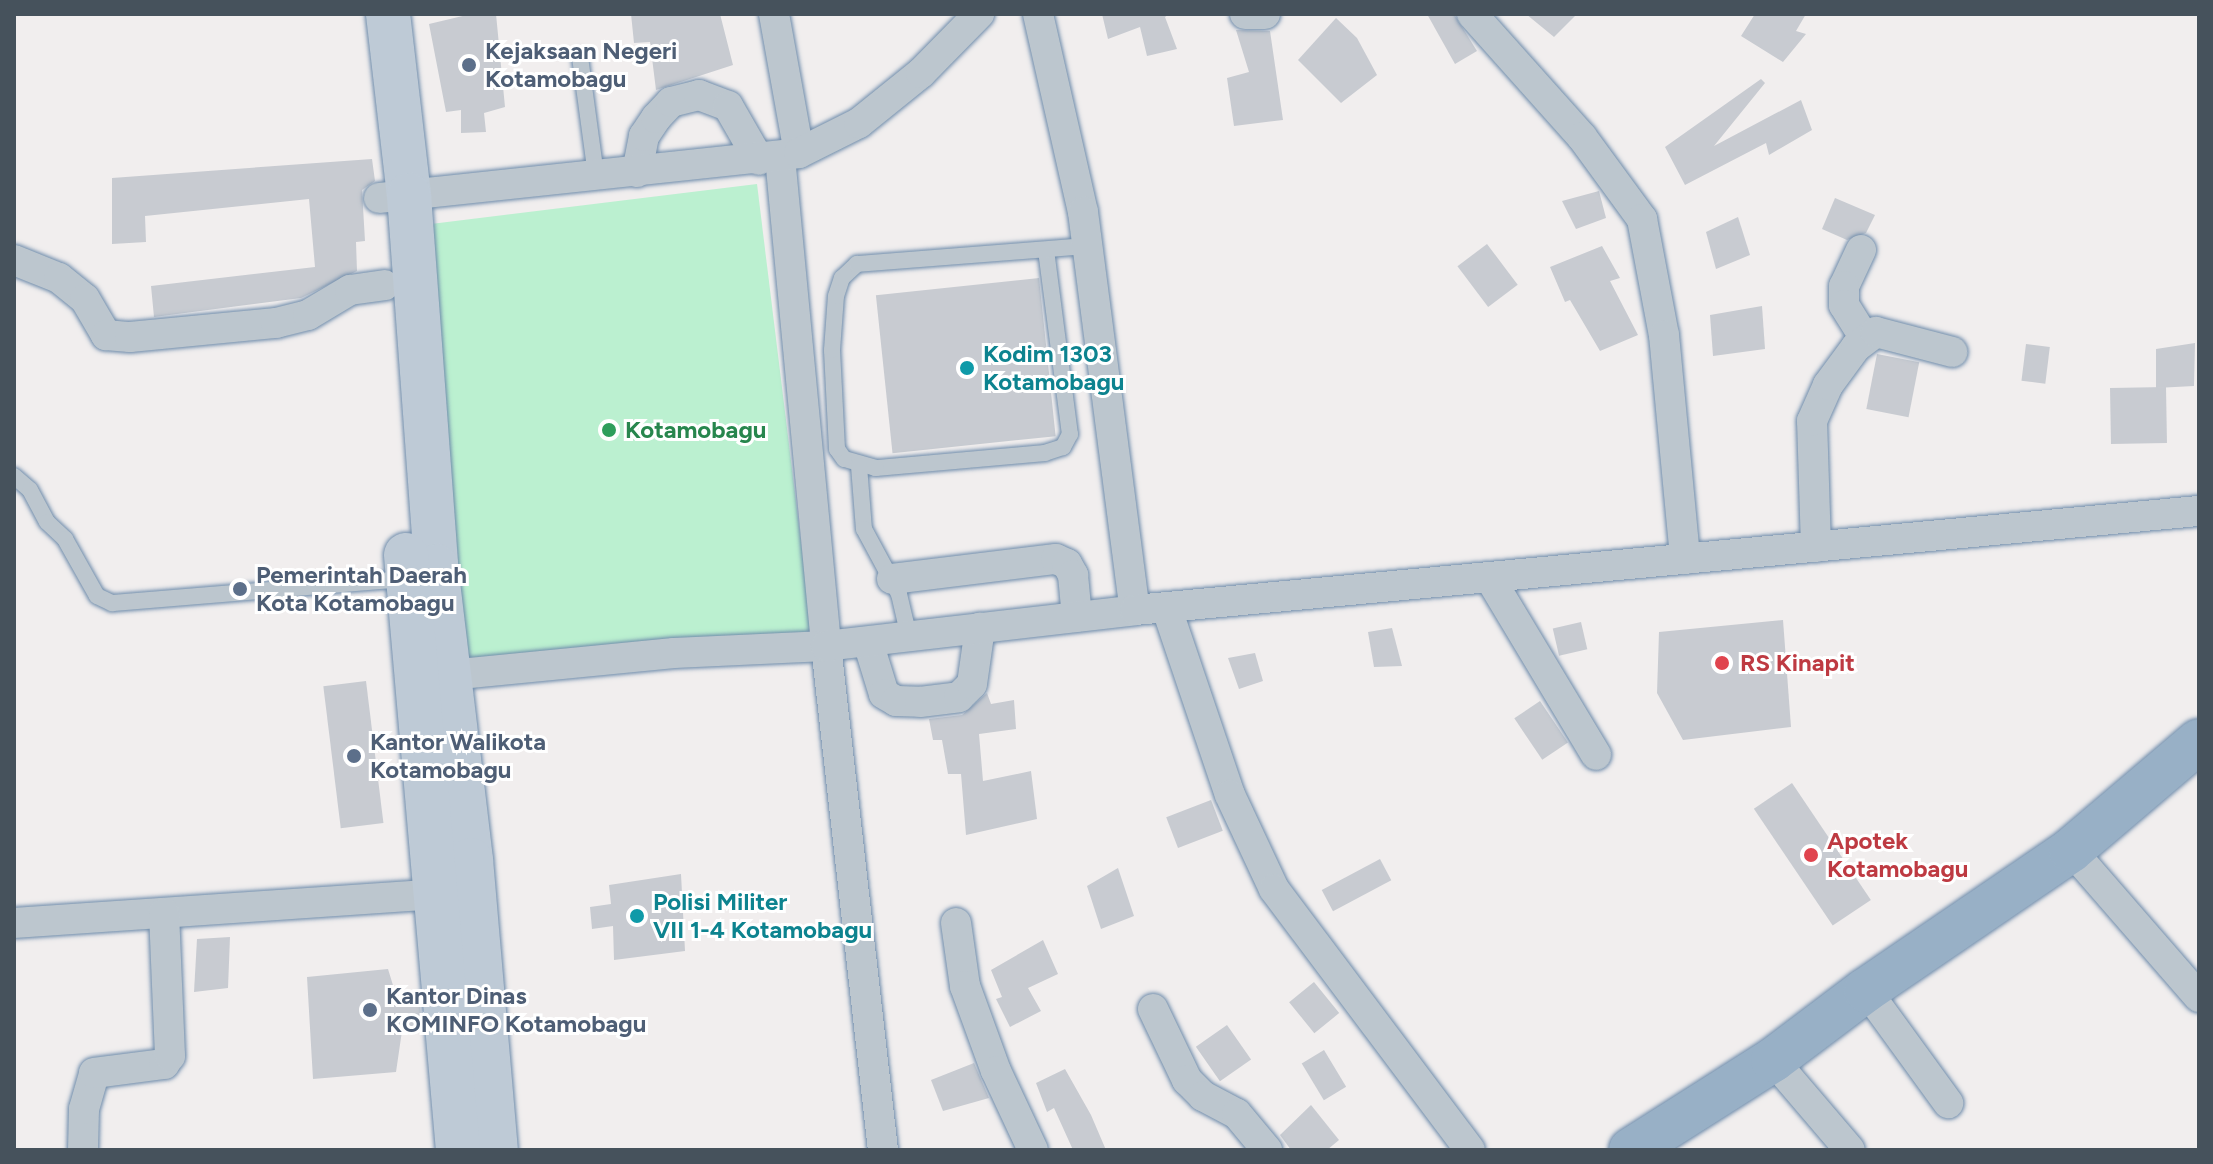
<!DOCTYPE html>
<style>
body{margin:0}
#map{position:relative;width:2213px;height:1164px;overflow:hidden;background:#f1eeee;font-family:Figtree,sans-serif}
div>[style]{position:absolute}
.green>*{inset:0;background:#bbf0d0;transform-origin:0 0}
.building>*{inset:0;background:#c8cbd1;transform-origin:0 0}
.roads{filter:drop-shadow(0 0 2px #6f8cab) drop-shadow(0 0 2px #6f8cab)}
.service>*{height:16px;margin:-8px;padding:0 8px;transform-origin:8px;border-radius:8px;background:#bcc6ce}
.minor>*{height:30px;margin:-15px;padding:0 15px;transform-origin:15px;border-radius:15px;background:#bcc6ce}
.secondary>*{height:44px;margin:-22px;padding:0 22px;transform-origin:22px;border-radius:22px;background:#becad6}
.trunk>*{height:44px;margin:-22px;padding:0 22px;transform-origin:22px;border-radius:22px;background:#98b0c6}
.dots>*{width:22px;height:22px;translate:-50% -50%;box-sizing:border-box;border:4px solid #fff;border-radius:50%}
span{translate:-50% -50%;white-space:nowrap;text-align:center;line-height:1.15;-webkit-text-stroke:6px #fff;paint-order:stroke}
.service-label{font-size:24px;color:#4e5e75;font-weight:700}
.left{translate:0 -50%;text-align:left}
.culture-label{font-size:24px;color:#0d838f;font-weight:700}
.leisure-label{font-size:24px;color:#27864d;font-weight:700}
.health-label{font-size:24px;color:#be3a42;font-weight:700}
.frame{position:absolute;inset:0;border:16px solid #46525c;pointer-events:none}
</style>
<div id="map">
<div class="green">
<div style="left:757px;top:184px;width:451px;height:351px;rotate:83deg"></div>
</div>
<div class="building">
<div style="clip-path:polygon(471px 14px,496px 14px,505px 107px,484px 113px,486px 132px,461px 133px,461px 110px,446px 112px,429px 24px)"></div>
<div style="clip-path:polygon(631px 14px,720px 14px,733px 65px,656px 90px,650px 42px,634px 43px)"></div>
<div style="clip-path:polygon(1102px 14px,1169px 14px,1165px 17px,1177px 49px,1147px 56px,1140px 27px,1108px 39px)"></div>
<div style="clip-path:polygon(1427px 14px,1454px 14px,1477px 51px,1455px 64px)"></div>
<div style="clip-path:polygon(1526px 14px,1577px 14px,1554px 37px)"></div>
<div style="clip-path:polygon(1755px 14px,1806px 14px,1796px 31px,1806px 34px,1783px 62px,1741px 36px)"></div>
<div style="clip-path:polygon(1336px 18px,1357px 38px,1377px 75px,1341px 103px,1298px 60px)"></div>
<div style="clip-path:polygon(1236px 30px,1270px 31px,1283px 120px,1234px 126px,1227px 78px,1249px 72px)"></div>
<div style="clip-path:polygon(1761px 79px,1765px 83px,1714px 146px,1801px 100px,1812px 130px,1769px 155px,1766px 143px,1685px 185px,1665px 147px)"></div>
<div style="clip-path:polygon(372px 159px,375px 181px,362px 190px,365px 241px,356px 242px,357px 271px,301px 298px,154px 317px,151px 286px,315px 267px,309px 199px,145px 216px,146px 242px,112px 244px,112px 178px)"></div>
<div style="clip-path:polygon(1599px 191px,1606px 218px,1576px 229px,1562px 201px)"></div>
<div style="clip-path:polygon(1835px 198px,1875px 215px,1866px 233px,1847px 240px,1822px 229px)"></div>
<div style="clip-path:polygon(1738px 217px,1750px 255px,1716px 269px,1706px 232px)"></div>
<div style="left:1487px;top:244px;width:51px;height:37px;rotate:53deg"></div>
<div style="clip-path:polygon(1602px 246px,1620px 278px,1610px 281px,1638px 335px,1600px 351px,1570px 300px,1565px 302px,1550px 267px)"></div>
<div style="left:1039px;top:278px;width:159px;height:164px;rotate:84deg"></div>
<div style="clip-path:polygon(1762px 306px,1765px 349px,1713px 356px,1710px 315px)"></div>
<div style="clip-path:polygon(2195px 343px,2194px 386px,2156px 388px,2156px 349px)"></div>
<div style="left:2026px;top:344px;width:24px;height:37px;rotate:7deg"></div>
<div style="left:1877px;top:354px;width:43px;height:56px;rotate:11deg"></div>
<div style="left:2166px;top:387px;width:56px;height:56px;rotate:89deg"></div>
<div style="clip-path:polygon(1783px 620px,1791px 727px,1683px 740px,1657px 693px,1659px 632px)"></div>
<div style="left:1581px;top:622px;width:28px;height:29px;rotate:77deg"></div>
<div style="clip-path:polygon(1392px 628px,1402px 666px,1374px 667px,1368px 632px)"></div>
<div style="clip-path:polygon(1255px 653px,1263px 681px,1239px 689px,1228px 658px)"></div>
<div style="left:366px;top:681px;width:143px;height:43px;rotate:83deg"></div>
<div style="clip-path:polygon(987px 693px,991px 704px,1014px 700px,1016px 729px,979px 734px,983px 781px,1031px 771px,1037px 819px,966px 835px,961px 774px,948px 774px,942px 740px,933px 740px,929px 719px,962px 715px)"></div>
<div style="left:1540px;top:701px;width:50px;height:31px;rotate:56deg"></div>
<div style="left:1792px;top:783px;width:141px;height:46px;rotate:56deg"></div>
<div style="left:1211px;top:800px;width:33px;height:48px;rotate:69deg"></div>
<div style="left:1380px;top:859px;width:24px;height:66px;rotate:62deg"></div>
<div style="clip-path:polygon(1118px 868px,1134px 916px,1101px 929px,1087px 886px)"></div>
<div style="clip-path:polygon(681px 874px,685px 951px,614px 960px,613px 926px,592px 929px,590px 907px,611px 904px,609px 885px)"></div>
<div style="clip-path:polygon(230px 937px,228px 988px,194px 992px,197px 939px)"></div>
<div style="clip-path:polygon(1043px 940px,1058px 974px,1028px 988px,1041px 1011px,1010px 1027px,996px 999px,1002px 997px,991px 970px)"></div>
<div style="clip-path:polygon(388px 969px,396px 995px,419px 994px,422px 1027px,402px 1031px,396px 1072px,313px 1079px,307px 977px)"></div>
<div style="left:1314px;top:982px;width:40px;height:32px;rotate:51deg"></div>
<div style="left:1227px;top:1025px;width:42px;height:38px;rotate:55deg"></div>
<div style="left:1324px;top:1050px;width:43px;height:26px;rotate:59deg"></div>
<div style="clip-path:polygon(974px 1063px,989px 1098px,943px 1111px,931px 1080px)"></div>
<div style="clip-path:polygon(1065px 1069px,1091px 1115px,1106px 1150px,1073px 1150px,1054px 1108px,1047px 1112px,1036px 1083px)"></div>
<div style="clip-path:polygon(1311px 1105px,1339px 1140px,1327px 1150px,1291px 1150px,1280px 1135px)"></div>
</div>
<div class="roads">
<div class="service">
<div style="left:580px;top:57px;width:120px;rotate:82.3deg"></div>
<div style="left:1046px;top:250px;width:186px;rotate:82.6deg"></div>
<div style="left:1070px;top:434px;width:15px;rotate:118deg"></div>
<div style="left:1063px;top:447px;width:19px;rotate:162deg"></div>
<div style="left:1045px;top:453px;width:170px;rotate:174.9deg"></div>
<div style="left:876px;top:468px;width:33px;rotate:-164deg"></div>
<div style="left:844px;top:459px;width:12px;rotate:-125deg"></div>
<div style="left:837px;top:449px;width:99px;rotate:-92.9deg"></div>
<div style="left:832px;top:350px;width:54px;rotate:-85.8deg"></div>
<div style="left:836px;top:296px;width:19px;rotate:-72deg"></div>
<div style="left:842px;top:278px;width:21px;rotate:-43deg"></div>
<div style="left:857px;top:264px;width:232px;rotate:-4.5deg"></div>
<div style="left:859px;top:466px;width:63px;rotate:85.5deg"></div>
<div style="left:864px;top:529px;width:74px;rotate:61.7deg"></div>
<div style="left:899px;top:594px;width:44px;rotate:76.9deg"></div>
<div style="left:14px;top:476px;width:21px;rotate:41deg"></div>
<div style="left:30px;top:490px;width:36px;rotate:62deg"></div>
<div style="left:47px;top:522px;width:25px;rotate:43deg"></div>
<div style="left:65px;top:539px;width:65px;rotate:60.7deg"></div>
<div style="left:97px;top:596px;width:17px;rotate:25deg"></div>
<div style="left:112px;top:603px;width:294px;rotate:-4.7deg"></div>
</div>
<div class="minor">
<div style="left:774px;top:14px;width:141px;rotate:79.8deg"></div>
<div style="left:1038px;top:14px;width:203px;rotate:77.2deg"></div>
<div style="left:1083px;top:212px;width:401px;rotate:82.6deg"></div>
<div style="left:1245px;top:14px;width:20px"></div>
<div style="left:1472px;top:14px;width:165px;rotate:48.2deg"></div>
<div style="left:1582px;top:137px;width:102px;rotate:53.8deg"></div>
<div style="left:1642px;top:219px;width:118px;rotate:79.3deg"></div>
<div style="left:1664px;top:335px;width:225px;rotate:84.6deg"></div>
<div style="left:780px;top:157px;width:491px;rotate:84.6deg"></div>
<div style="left:826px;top:646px;width:507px;rotate:83.55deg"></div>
<div style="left:637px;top:172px;width:37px;rotate:-79deg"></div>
<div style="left:644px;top:136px;width:22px;rotate:-56deg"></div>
<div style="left:656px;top:118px;width:22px;rotate:-47deg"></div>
<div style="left:671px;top:102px;width:29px;rotate:-14deg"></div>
<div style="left:699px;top:95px;width:31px;rotate:21deg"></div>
<div style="left:728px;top:106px;width:62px;rotate:60.1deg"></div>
<div style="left:379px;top:198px;width:422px;rotate:-6.1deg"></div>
<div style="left:799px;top:153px;width:67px;rotate:-26.6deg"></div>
<div style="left:859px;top:123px;width:80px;rotate:-38.9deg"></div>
<div style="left:921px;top:73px;width:83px;rotate:-45.5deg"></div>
<div style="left:1861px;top:250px;width:40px;rotate:115deg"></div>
<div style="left:1844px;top:286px;width:19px;rotate:90deg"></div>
<div style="left:1844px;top:305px;width:40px;rotate:58deg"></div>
<div style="left:14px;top:260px;width:48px;rotate:21.8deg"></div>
<div style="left:59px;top:278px;width:33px;rotate:39deg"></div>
<div style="left:85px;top:299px;width:42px;rotate:59.7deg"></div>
<div style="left:106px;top:335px;width:24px;rotate:5deg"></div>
<div style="left:130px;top:337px;width:147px;rotate:-5.5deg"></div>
<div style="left:276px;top:323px;width:33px;rotate:-14deg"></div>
<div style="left:308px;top:315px;width:49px;rotate:-30.8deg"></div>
<div style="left:350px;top:290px;width:35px;rotate:-8deg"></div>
<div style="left:1816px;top:547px;width:126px;rotate:-91.8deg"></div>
<div style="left:1812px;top:421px;width:39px;rotate:-66deg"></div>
<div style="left:1828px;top:385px;width:47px;rotate:-53.6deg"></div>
<div style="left:1856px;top:347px;width:25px;rotate:-37deg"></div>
<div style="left:1876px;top:332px;width:79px;rotate:14.7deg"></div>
<div style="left:892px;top:579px;width:165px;rotate:-7deg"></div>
<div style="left:1056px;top:559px;width:12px;rotate:24deg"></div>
<div style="left:1067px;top:564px;width:13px;rotate:61deg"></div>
<div style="left:1073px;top:575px;width:42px;rotate:84.6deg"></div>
<div style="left:1491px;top:580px;width:204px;rotate:59deg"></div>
<div style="left:1167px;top:609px;width:196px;rotate:71.3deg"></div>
<div style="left:1230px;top:795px;width:104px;rotate:64.9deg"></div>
<div style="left:1274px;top:889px;width:326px;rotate:53.1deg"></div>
<div style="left:868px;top:642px;width:54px;rotate:72.9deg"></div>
<div style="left:884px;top:694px;width:14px;rotate:30deg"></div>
<div style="left:896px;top:701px;width:24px;rotate:2deg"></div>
<div style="left:920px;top:702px;width:39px;rotate:-7deg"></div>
<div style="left:959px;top:697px;width:18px;rotate:-45deg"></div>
<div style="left:972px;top:684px;width:57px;rotate:-81.9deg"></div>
<div style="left:429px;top:677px;width:246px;rotate:-5.6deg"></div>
<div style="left:674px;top:653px;width:152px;rotate:-2.6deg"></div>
<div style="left:826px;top:646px;width:311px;rotate:-6.6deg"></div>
<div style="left:1135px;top:610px;width:1069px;rotate:-5.32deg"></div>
<div style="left:2071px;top:850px;width:195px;rotate:49deg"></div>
<div style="left:14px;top:923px;width:424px;rotate:-3.9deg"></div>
<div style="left:956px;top:923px;width:64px;rotate:81.9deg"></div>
<div style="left:965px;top:986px;width:90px;rotate:70deg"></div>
<div style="left:996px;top:1071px;width:87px;rotate:64.9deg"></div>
<div style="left:1866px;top:990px;width:140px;rotate:54deg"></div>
<div style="left:1153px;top:1009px;width:79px;rotate:64.4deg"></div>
<div style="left:1187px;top:1080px;width:23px;rotate:45deg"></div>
<div style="left:1203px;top:1096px;width:38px;rotate:28deg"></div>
<div style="left:1237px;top:1114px;width:47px;rotate:50.2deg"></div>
<div style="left:1773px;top:1060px;width:118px;rotate:49.5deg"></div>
<div style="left:83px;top:1150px;width:41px;rotate:-88.6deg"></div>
<div style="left:84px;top:1109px;width:37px;rotate:-74deg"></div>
<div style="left:94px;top:1073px;width:71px;rotate:-7.3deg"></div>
<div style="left:164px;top:1064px;width:10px;rotate:-53deg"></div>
<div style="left:170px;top:1056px;width:143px;rotate:-92.4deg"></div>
</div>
<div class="secondary">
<div style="left:388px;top:14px;width:182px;rotate:83.4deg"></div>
<div style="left:409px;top:195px;width:372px;rotate:85.8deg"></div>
<div style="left:436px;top:566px;width:296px;rotate:83.2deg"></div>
<div style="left:471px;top:860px;width:291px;rotate:85.1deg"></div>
<div style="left:406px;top:555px;width:597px;rotate:85.01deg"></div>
</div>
<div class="trunk">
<div style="left:1631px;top:1150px;width:168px;rotate:-32.4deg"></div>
<div style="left:1773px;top:1060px;width:116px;rotate:-37deg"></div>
<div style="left:1866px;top:990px;width:248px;rotate:-34.3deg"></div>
<div style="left:2071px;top:850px;width:168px;rotate:-40.4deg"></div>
</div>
</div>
<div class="dots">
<div style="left:469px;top:65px;background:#5c6f8a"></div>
<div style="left:967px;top:368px;background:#0f9aa8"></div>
<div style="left:609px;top:430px;background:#2e9e5b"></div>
<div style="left:240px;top:589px;background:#5c6f8a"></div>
<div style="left:1722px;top:663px;background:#e0444e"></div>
<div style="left:354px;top:756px;background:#5c6f8a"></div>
<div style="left:1811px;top:855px;background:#e0444e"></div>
<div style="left:637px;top:916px;background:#0f9aa8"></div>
<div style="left:370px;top:1010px;background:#5c6f8a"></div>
</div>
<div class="service-label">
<span class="left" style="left:485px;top:65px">Kejaksaan Negeri<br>Kotamobagu</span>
<span class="left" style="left:256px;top:589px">Pemerintah Daerah<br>Kota Kotamobagu</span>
<span class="left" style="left:370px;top:756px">Kantor Walikota<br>Kotamobagu</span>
<span class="left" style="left:386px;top:1010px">Kantor Dinas<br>KOMINFO Kotamobagu</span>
</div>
<div class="culture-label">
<span class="left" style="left:983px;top:368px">Kodim 1303<br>Kotamobagu</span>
<span class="left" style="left:653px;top:916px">Polisi Militer<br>VII 1-4 Kotamobagu</span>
</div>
<div class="leisure-label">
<span class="left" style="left:625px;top:430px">Kotamobagu</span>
</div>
<div class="health-label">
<span class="left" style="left:1740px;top:663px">RS Kinapit</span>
<span class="left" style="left:1827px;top:855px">Apotek<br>Kotamobagu</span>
</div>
<div class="frame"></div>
</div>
